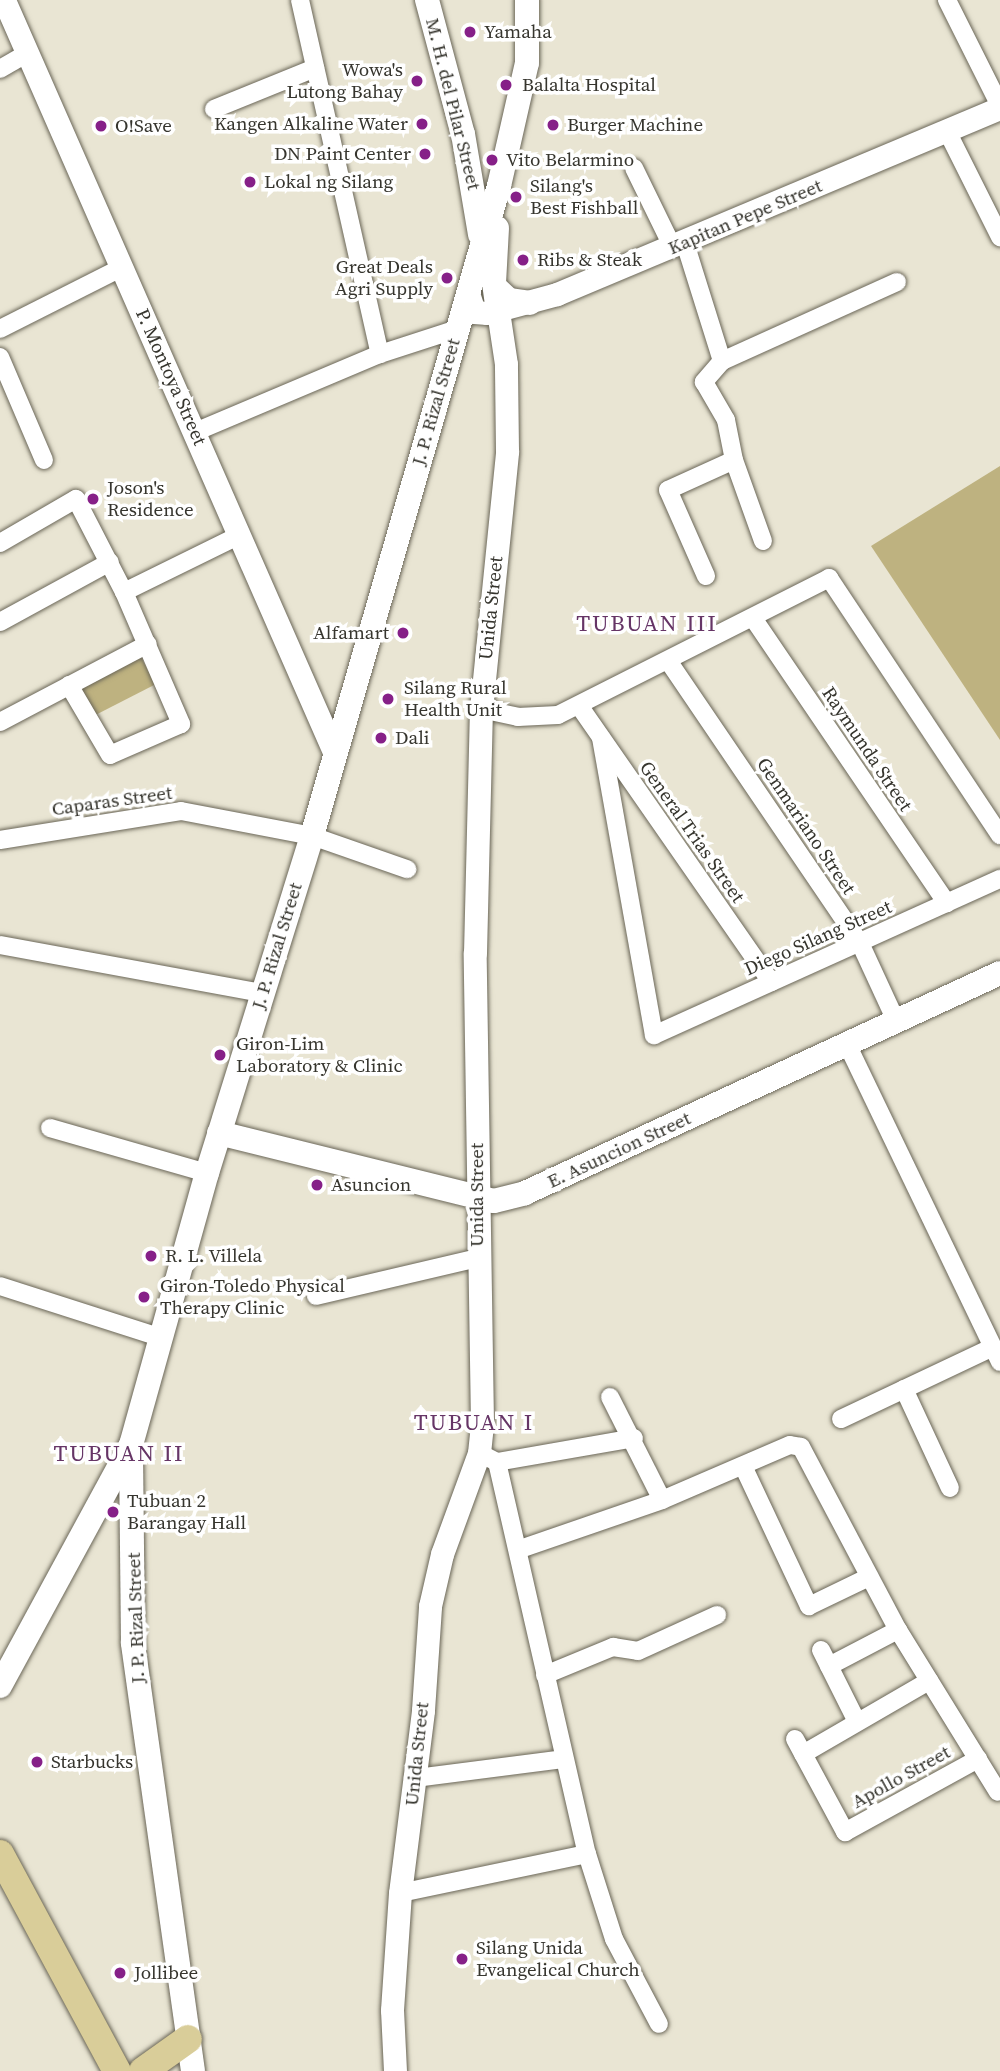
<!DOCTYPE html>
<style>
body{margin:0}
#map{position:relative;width:1000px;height:2071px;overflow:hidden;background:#e9e5d3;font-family:"Source Serif 4",serif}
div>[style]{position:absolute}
.green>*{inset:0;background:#beb280;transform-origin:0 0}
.roads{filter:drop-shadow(0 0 2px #6a6657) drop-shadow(0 0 2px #6a6657)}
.minor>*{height:18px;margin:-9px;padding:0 9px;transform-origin:9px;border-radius:9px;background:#fff}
.tertiary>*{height:23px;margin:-11.5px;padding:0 11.5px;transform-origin:11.5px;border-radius:11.5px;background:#fff}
.secondary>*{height:24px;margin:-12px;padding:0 12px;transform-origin:12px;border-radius:12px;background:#fff}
.primary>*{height:28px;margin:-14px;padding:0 14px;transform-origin:14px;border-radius:14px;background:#d9cd99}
.dots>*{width:19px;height:19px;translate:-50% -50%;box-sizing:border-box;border:4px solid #fff;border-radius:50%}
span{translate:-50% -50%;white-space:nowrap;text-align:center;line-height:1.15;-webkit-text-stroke:7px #fff;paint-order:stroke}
.poi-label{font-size:19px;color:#36352e}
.left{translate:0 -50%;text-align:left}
.right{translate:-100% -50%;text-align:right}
.street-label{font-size:19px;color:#36352e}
.quarter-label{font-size:23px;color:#663566;letter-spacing:2px}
</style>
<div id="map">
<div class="green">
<div style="clip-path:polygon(1000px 466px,1000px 740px,871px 546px)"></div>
<div style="left:141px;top:657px;width:31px;height:68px;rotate:63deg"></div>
</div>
<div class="roads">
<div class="minor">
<div style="left:300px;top:0;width:363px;rotate:77.3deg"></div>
<div style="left:947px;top:0;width:119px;rotate:63.4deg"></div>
<div style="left:0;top:69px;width:32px;rotate:-30deg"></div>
<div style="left:214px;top:109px;width:109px;rotate:-22.1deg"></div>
<div style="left:947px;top:131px;width:119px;rotate:63.4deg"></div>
<div style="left:634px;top:168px;width:89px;rotate:64deg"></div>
<div style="left:685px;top:243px;width:124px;rotate:72.6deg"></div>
<div style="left:722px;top:361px;width:28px;rotate:131deg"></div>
<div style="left:704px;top:382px;width:44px;rotate:59.9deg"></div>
<div style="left:726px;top:420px;width:41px;rotate:78.7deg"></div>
<div style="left:734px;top:460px;width:86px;rotate:70.3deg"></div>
<div style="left:0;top:329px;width:138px;rotate:-26.8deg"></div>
<div style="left:0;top:357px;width:112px;rotate:66.9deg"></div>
<div style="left:722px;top:361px;width:192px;rotate:-24.3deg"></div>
<div style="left:195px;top:432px;width:201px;rotate:-22.9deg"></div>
<div style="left:380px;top:354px;width:81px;rotate:-18deg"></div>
<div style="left:0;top:543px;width:88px;rotate:-30.1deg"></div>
<div style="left:76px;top:499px;width:105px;rotate:62.7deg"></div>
<div style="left:124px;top:592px;width:144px;rotate:66.6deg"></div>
<div style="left:181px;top:724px;width:77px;rotate:156.4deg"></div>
<div style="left:110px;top:755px;width:81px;rotate:-120.4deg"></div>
<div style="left:706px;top:576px;width:94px;rotate:-113.8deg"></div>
<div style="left:668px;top:490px;width:72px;rotate:-24.4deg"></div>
<div style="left:124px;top:592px;width:129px;rotate:-26.2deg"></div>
<div style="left:753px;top:618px;width:345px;rotate:55.8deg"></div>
<div style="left:0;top:622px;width:125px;rotate:-28.6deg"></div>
<div style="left:669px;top:662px;width:340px;rotate:55.8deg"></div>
<div style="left:860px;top:943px;width:86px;rotate:65.2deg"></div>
<div style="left:580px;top:707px;width:335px;rotate:55.2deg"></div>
<div style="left:481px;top:709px;width:38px;rotate:12deg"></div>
<div style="left:518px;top:717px;width:40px;rotate:-2.9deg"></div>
<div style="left:558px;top:715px;width:304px;rotate:-26.8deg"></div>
<div style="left:829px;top:578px;width:309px;rotate:56.4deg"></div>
<div style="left:0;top:722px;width:167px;rotate:-27.8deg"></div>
<div style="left:601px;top:738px;width:302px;rotate:79.9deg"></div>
<div style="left:654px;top:1035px;width:380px;rotate:-24.3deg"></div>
<div style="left:0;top:840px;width:183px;rotate:-9.1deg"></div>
<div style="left:181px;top:811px;width:133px;rotate:10.8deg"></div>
<div style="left:312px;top:836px;width:101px;rotate:19.2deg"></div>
<div style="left:0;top:945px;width:266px;rotate:10.4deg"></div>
<div style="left:847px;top:1044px;width:353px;rotate:64.3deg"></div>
<div style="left:50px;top:1128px;width:163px;rotate:16deg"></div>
<div style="left:0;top:1286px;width:167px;rotate:17.8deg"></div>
<div style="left:316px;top:1296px;width:166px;rotate:-13.2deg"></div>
<div style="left:904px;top:1389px;width:109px;rotate:65.1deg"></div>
<div style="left:610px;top:1397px;width:115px;rotate:63.2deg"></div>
<div style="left:841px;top:1419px;width:168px;rotate:-25.3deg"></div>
<div style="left:487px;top:1457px;width:11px;rotate:27deg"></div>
<div style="left:497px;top:1462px;width:139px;rotate:-9.9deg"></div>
<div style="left:497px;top:1462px;width:402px;rotate:77.1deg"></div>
<div style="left:587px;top:1854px;width:89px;rotate:72.4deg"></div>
<div style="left:614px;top:1939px;width:96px;rotate:62.1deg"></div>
<div style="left:743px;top:1466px;width:155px;rotate:64.8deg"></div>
<div style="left:809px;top:1606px;width:67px;rotate:-25.8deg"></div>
<div style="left:520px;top:1549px;width:150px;rotate:-19deg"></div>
<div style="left:662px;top:1500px;width:139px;rotate:-23.3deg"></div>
<div style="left:790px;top:1445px;width:11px;rotate:10deg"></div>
<div style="left:801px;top:1447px;width:207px;rotate:62.1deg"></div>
<div style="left:898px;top:1630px;width:190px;rotate:58.3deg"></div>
<div style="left:821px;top:1650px;width:80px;rotate:63.4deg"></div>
<div style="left:829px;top:1666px;width:78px;rotate:-27.6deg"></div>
<div style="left:545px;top:1675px;width:74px;rotate:-22.4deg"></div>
<div style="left:613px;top:1647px;width:25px;rotate:9deg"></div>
<div style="left:638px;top:1651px;width:87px;rotate:-24.5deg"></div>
<div style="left:795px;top:1739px;width:106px;rotate:61.7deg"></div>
<div style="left:845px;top:1832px;width:152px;rotate:-28.8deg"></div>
<div style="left:803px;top:1754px;width:146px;rotate:-30.1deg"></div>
<div style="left:416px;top:1778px;width:149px;rotate:-7.3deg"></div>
<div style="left:400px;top:1893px;width:191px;rotate:-11.8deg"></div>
</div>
<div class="tertiary">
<div style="left:4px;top:0;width:823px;rotate:66.3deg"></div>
<div style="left:468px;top:293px;width:20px;rotate:72deg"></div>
<div style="left:474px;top:312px;width:13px;rotate:4deg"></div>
<div style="left:487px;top:313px;width:73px;rotate:-15.2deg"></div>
<div style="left:557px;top:294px;width:480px;rotate:-22.8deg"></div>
<div style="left:395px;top:2071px;width:61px;rotate:-92.8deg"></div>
<div style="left:392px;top:2010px;width:117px;rotate:-86.1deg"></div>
<div style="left:400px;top:1893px;width:184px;rotate:-82.8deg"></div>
<div style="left:423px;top:1710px;width:104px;rotate:-86.1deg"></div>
<div style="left:430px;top:1606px;width:53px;rotate:-77deg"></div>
<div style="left:442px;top:1554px;width:108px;rotate:-69.9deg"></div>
<div style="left:479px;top:1453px;width:30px;rotate:-84deg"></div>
<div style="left:482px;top:1423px;width:470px;rotate:-90.9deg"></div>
<div style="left:475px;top:953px;width:244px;rotate:-88.6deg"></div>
<div style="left:481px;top:709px;width:259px;rotate:-84.2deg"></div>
<div style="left:507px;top:451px;width:87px;rotate:-90.7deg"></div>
<div style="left:506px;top:364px;width:54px;rotate:-98.6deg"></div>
</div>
<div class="secondary">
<div style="left:427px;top:0;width:139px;rotate:75deg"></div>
<div style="left:463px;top:134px;width:102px;rotate:80.4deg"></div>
<div style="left:497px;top:228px;width:55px;rotate:93.1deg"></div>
<div style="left:494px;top:283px;width:28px;rotate:82deg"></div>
<div style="left:495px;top:287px;width:19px;rotate:43deg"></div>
<div style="left:509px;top:300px;width:21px;rotate:8deg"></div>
<div style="left:219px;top:1133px;width:283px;rotate:13.9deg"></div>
<div style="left:494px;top:1201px;width:32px;rotate:-14deg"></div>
<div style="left:525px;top:1193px;width:523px;rotate:-24.85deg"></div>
<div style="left:0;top:1686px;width:274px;rotate:-61.5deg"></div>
<div style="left:193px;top:2071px;width:432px;rotate:-98deg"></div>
<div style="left:133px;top:1643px;width:198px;rotate:-90.6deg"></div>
<div style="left:131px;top:1445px;width:282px;rotate:-74.4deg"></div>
<div style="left:207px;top:1173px;width:353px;rotate:-72.7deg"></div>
<div style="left:312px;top:836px;width:676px;rotate:-73.95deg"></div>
<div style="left:499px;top:186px;width:126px;rotate:-77.2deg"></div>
<div style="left:527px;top:63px;width:63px;rotate:-90deg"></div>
</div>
<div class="primary">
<div style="left:0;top:1854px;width:247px;rotate:61.7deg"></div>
<div style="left:143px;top:2071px;width:55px;rotate:-35.4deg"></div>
</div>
</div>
<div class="dots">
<div style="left:470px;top:32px;background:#862088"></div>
<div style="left:417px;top:81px;background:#862088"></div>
<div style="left:506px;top:85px;background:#862088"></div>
<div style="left:422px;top:124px;background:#862088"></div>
<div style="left:553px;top:125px;background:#862088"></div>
<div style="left:101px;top:126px;background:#862088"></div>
<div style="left:425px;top:154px;background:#862088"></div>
<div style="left:492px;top:160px;background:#862088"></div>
<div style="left:250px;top:182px;background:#862088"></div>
<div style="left:516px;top:197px;background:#862088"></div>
<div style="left:523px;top:260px;background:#862088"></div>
<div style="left:447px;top:278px;background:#862088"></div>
<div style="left:93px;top:499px;background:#862088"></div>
<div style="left:403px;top:633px;background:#862088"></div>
<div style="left:388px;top:699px;background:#862088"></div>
<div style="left:381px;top:738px;background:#862088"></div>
<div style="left:220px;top:1055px;background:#862088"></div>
<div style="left:317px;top:1185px;background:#862088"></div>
<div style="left:151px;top:1256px;background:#862088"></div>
<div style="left:144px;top:1297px;background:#862088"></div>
<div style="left:113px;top:1512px;background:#862088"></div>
<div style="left:37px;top:1762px;background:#862088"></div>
<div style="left:462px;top:1959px;background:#862088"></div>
<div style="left:120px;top:1973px;background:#862088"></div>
</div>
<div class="poi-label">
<span class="left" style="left:484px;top:32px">Yamaha</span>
<span class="right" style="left:403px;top:81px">Wowa's<br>Lutong Bahay</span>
<span class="left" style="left:522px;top:85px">Balalta Hospital</span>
<span class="right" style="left:408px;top:124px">Kangen Alkaline Water</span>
<span class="left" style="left:567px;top:125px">Burger Machine</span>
<span class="left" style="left:115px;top:126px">O!Save</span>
<span class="right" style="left:411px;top:154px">DN Paint Center</span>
<span class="left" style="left:506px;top:160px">Vito Belarmino</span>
<span class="left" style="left:264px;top:182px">Lokal ng Silang</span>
<span class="left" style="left:530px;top:197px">Silang's<br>Best Fishball</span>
<span class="left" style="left:537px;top:260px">Ribs &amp; Steak</span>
<span class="right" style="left:433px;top:278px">Great Deals<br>Agri Supply</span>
<span class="left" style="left:107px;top:499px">Joson's<br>Residence</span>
<span class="right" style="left:389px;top:633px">Alfamart</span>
<span class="left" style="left:404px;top:699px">Silang Rural<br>Health Unit</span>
<span class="left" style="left:395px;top:738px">Dali</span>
<span class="left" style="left:236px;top:1055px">Giron-Lim<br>Laboratory &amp; Clinic</span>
<span class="left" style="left:331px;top:1185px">Asuncion</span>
<span class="left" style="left:165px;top:1256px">R. L. Villela</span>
<span class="left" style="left:160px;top:1297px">Giron-Toledo Physical<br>Therapy Clinic</span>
<span class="left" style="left:127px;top:1512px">Tubuan 2<br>Barangay Hall</span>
<span class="left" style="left:51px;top:1762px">Starbucks</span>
<span class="left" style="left:476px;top:1959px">Silang Unida<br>Evangelical Church</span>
<span class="left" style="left:134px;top:1973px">Jollibee</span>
</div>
<div class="street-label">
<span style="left:453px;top:104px;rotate:76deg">M. H. del Pilar Street</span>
<span style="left:745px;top:217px;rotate:-23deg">Kapitan Pepe Street</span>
<span style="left:171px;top:377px;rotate:66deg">P. Montoya Street</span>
<span style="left:436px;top:402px;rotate:-74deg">J. P. Rizal Street</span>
<span style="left:491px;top:608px;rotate:-84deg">Unida Street</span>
<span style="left:867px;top:749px;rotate:56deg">Raymunda Street</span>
<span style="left:112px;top:801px;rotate:-8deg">Caparas Street</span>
<span style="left:806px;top:826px;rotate:56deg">Genmariano Street</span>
<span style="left:692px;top:832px;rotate:55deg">General Trias Street</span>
<span style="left:818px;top:938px;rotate:-24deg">Diego Silang Street</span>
<span style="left:277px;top:946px;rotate:-73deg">J. P. Rizal Street</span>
<span style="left:619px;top:1150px;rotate:-25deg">E. Asuncion Street</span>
<span style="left:477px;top:1195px;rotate:-90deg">Unida Street</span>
<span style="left:136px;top:1618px;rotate:-92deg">J. P. Rizal Street</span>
<span style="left:417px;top:1754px;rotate:-84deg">Unida Street</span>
<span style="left:901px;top:1777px;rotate:-29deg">Apollo Street</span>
</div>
<div class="quarter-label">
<span style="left:647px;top:623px">TUBUAN III</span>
<span style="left:474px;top:1422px">TUBUAN I</span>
<span style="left:119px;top:1453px">TUBUAN II</span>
</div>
</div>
